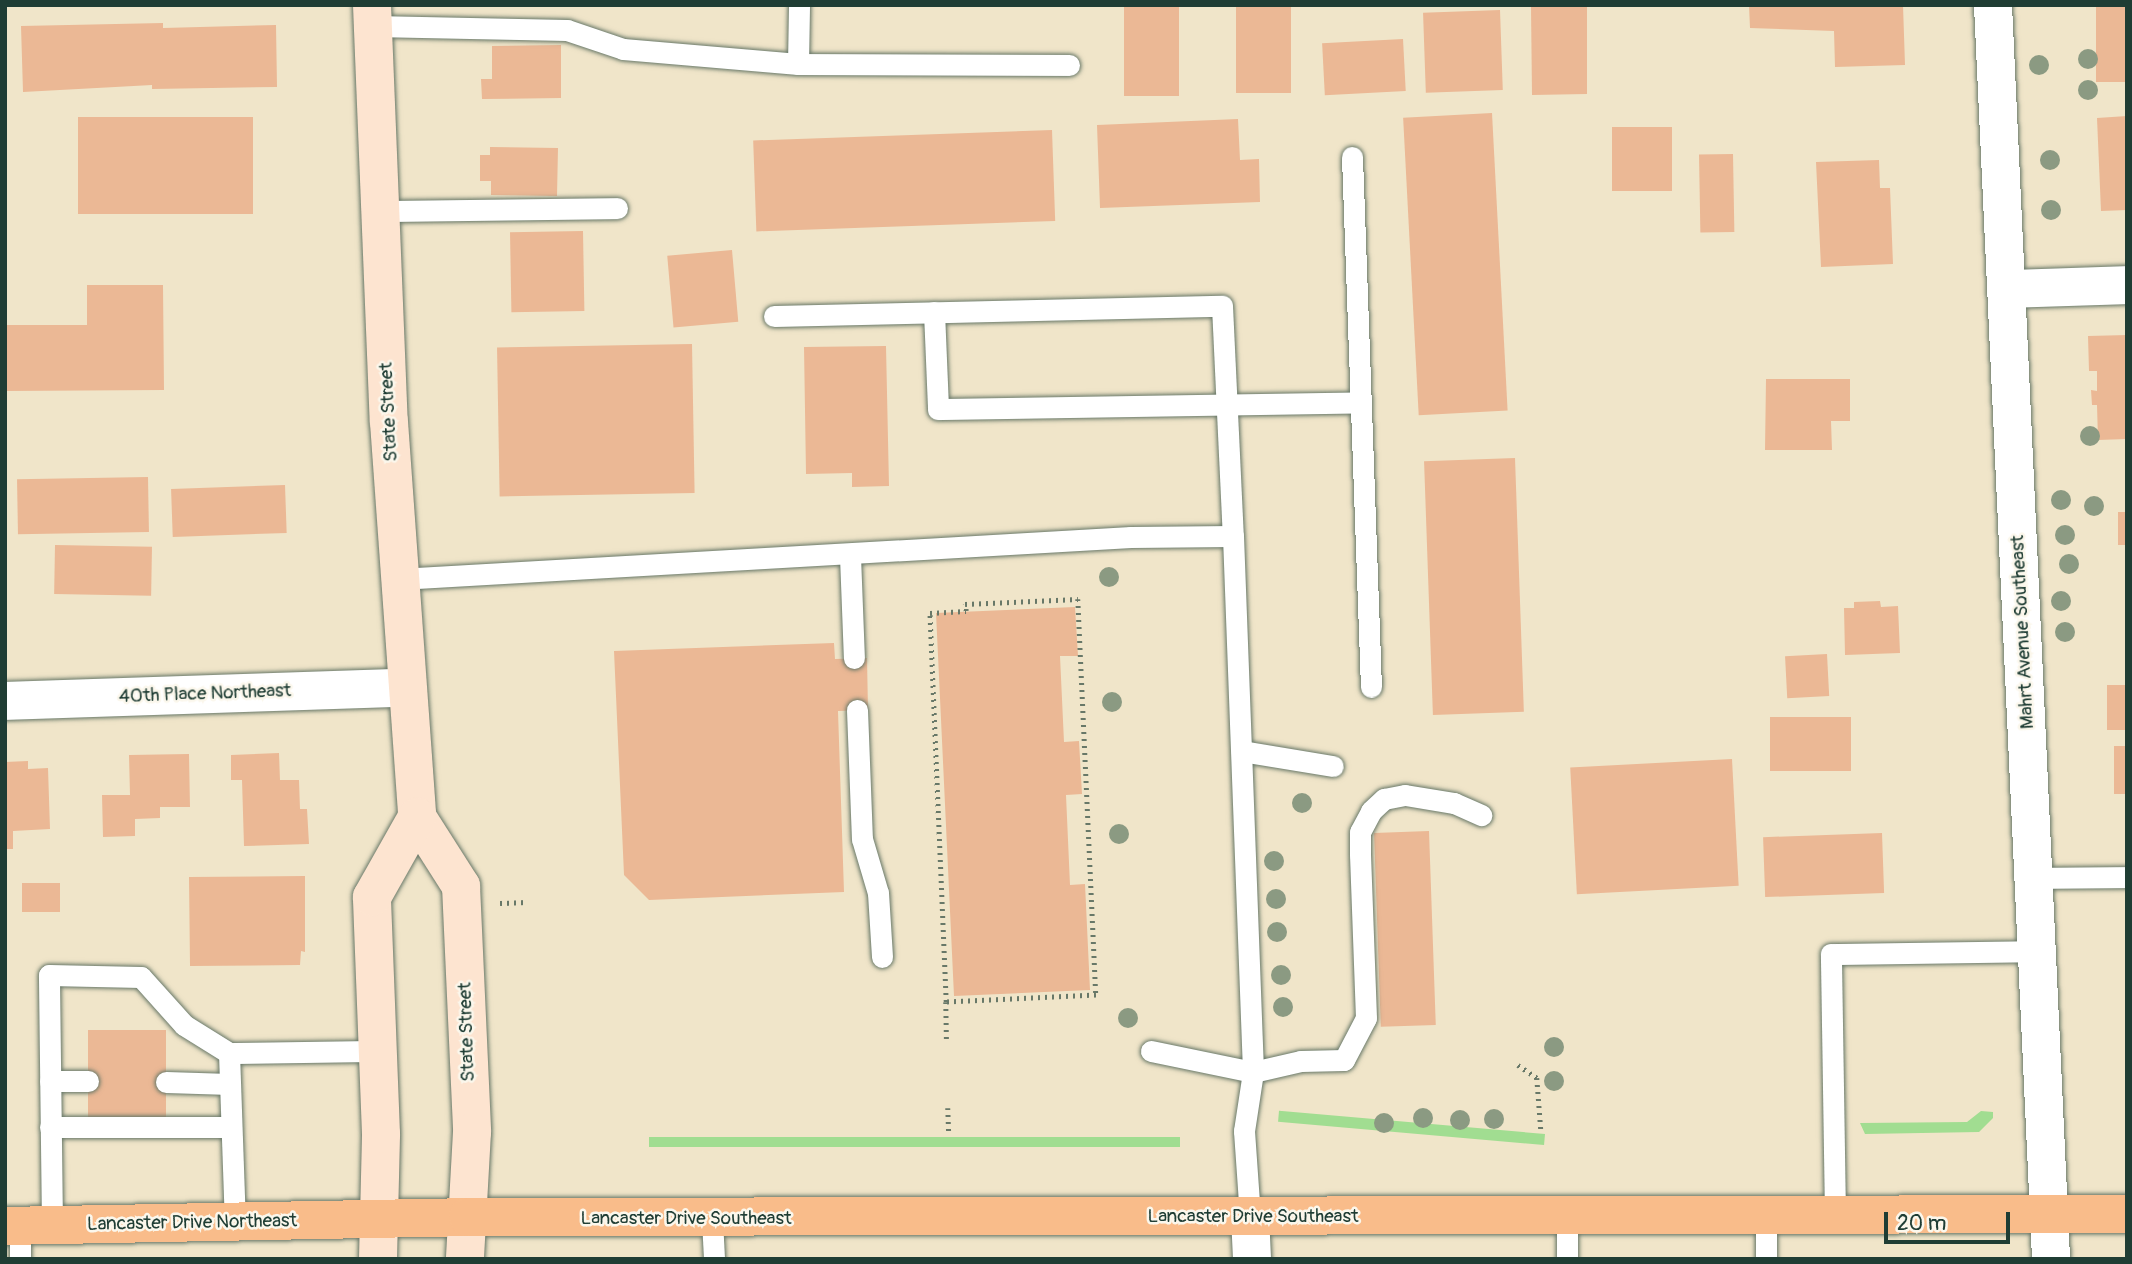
<!DOCTYPE html>
<style>
body{margin:0}
#map{position:relative;width:2132px;height:1264px;overflow:hidden;background:#f0e5c9;font-family:Pangolin,sans-serif}
div>[style]{position:absolute}
.green>*{inset:0;background:#a1dd91;transform-origin:0 0}
.building>*{inset:0;background:#ebb895;transform-origin:0 0}
.path>*{height:4.5px;margin-top:-2.25px;transform-origin:0;background:repeating-linear-gradient(90deg,#687868 0 2px,transparent 0 7px)}
.roads{filter:drop-shadow(0 0 2px #687868) drop-shadow(0 0 2px #687868)}
.service>*{height:21px;margin:-10.5px;padding:0 10.5px;transform-origin:10.5px;border-radius:10.5px;background:#fff}
.minor>*{height:38px;margin:-19px;padding:0 19px;transform-origin:19px;border-radius:19px;background:#fff}
.secondary>*{height:38px;margin:-19px;padding:0 19px;transform-origin:19px;border-radius:19px;background:#fde4d0}
.primary>*{height:38px;margin:-19px;padding:0 19px;transform-origin:19px;border-radius:19px;background:#f9bc8a}
.trees>*{width:20px;height:20px;margin:-10px;border-radius:50%;background:#8b9a82}
span{translate:-50% -50%;white-space:nowrap;text-align:center;line-height:1.15;-webkit-text-stroke:5px #fbf7ec;paint-order:stroke}
.street-label{font-size:19px;color:#1f3d34}
.frame{position:absolute;inset:0;border:7px solid #1f3d34;pointer-events:none}
.scale{position:absolute;left:1884px;top:1212px;width:126px;height:32px;box-sizing:border-box;border:4px solid #1f3d34;border-top:0;padding-left:9px;font-size:21px;line-height:24px;white-space:nowrap;color:#1f3d34;-webkit-text-stroke:5px #fbf7ec;paint-order:stroke}
</style>
<div id="map">
<div class="green">
<div style="clip-path:polygon(1981px 1111px,1993px 1112px,1993px 1118px,1979px 1132px,1865px 1134px,1860px 1123px,1967px 1122px)"></div>
<div style="left:1545px;top:1134px;width:11px;height:267px;rotate:95deg"></div>
<div style="left:1180px;top:1137px;width:10px;height:531px;rotate:90deg"></div>
</div>
<div class="building">
<div style="left:1124px;top:5px;width:55px;height:91px"></div>
<div style="left:1236px;top:5px;width:55px;height:88px"></div>
<div style="clip-path:polygon(1559px 5px,1587px 5px,1587px 94px,1532px 95px,1531px 7px)"></div>
<div style="clip-path:polygon(1749px 5px,1903px 5px,1905px 65px,1835px 67px,1834px 31px,1750px 28px)"></div>
<div style="left:2096px;top:5px;width:31px;height:77px"></div>
<div style="left:1500px;top:10px;width:80px;height:77px;rotate:88deg"></div>
<div style="clip-path:polygon(163px 23px,163px 28px,276px 25px,277px 87px,152px 89px,152px 85px,23px 92px,21px 26px)"></div>
<div style="left:1403px;top:39px;width:52px;height:81px;rotate:87deg"></div>
<div style="clip-path:polygon(561px 45px,561px 98px,482px 99px,481px 79px,492px 79px,492px 46px)"></div>
<div style="left:1492px;top:113px;width:298px;height:89px;rotate:87deg"></div>
<div style="clip-path:polygon(2127px 116px,2127px 210px,2101px 211px,2097px 118px)"></div>
<div style="left:253px;top:117px;width:97px;height:175px;rotate:90deg"></div>
<div style="clip-path:polygon(1238px 119px,1240px 160px,1259px 159px,1260px 202px,1100px 208px,1097px 125px)"></div>
<div style="left:1612px;top:127px;width:60px;height:64px"></div>
<div style="left:1052px;top:130px;width:91px;height:299px;rotate:88deg"></div>
<div style="clip-path:polygon(490px 147px,558px 148px,557px 196px,491px 195px,491px 181px,480px 181px,480px 155px,490px 155px)"></div>
<div style="left:1733px;top:154px;width:78px;height:34px;rotate:89deg"></div>
<div style="clip-path:polygon(1879px 160px,1880px 188px,1890px 188px,1893px 264px,1821px 267px,1816px 162px)"></div>
<div style="left:583px;top:231px;width:80px;height:73px;rotate:89deg"></div>
<div style="left:732px;top:250px;width:72px;height:65px;rotate:85deg"></div>
<div style="clip-path:polygon(87px 285px,163px 285px,164px 390px,5px 391px,5px 325px,87px 325px)"></div>
<div style="clip-path:polygon(2127px 335px,2127px 439px,2098px 440px,2097px 405px,2092px 405px,2091px 390px,2097px 391px,2097px 371px,2089px 371px,2088px 336px)"></div>
<div style="left:692px;top:344px;width:149px;height:195px;rotate:89deg"></div>
<div style="clip-path:polygon(886px 346px,889px 486px,852px 487px,852px 473px,806px 474px,804px 347px)"></div>
<div style="clip-path:polygon(1766px 379px,1850px 379px,1850px 421px,1831px 421px,1832px 450px,1765px 450px)"></div>
<div style="left:1515px;top:458px;width:254px;height:91px;rotate:88deg"></div>
<div style="left:148px;top:477px;width:55px;height:131px;rotate:89deg"></div>
<div style="left:285px;top:485px;width:48px;height:114px;rotate:88deg"></div>
<div style="left:2118px;top:512px;width:9px;height:33px"></div>
<div style="left:55px;top:545px;width:97px;height:49px;rotate:1deg"></div>
<div style="clip-path:polygon(1880px 601px,1881px 607px,1898px 606px,1900px 653px,1845px 655px,1844px 608px,1854px 608px,1854px 602px)"></div>
<div style="clip-path:polygon(1075px 607px,1078px 656px,1060px 656px,1064px 742px,1079px 741px,1082px 794px,1066px 795px,1070px 885px,1085px 884px,1090px 990px,954px 996px,936px 613px)"></div>
<div style="clip-path:polygon(834px 643px,835px 659px,867px 658px,868px 710px,838px 711px,844px 892px,649px 900px,624px 875px,614px 651px)"></div>
<div style="left:1827px;top:654px;width:42px;height:42px;rotate:87deg"></div>
<div style="left:2127px;top:685px;width:45px;height:20px;rotate:90deg"></div>
<div style="left:1851px;top:717px;width:54px;height:81px;rotate:90deg"></div>
<div style="left:2114px;top:746px;width:13px;height:48px"></div>
<div style="clip-path:polygon(279px 753px,280px 780px,299px 780px,300px 809px,307px 809px,309px 844px,244px 846px,242px 780px,231px 780px,231px 755px)"></div>
<div style="clip-path:polygon(189px 754px,190px 807px,160px 807px,160px 818px,135px 819px,135px 836px,103px 837px,102px 795px,130px 795px,129px 755px)"></div>
<div style="left:1732px;top:759px;width:127px;height:162px;rotate:87deg"></div>
<div style="clip-path:polygon(28px 761px,28px 769px,48px 768px,50px 829px,13px 831px,13px 849px,5px 849px,5px 762px)"></div>
<div style="left:1429px;top:831px;width:194px;height:55px;rotate:88deg"></div>
<div style="left:1882px;top:833px;width:60px;height:119px;rotate:88deg"></div>
<div style="clip-path:polygon(305px 876px,305px 952px,301px 951px,300px 965px,190px 966px,189px 877px)"></div>
<div style="left:60px;top:883px;width:29px;height:38px;rotate:90deg"></div>
<div style="left:88px;top:1030px;width:78px;height:93px"></div>
</div>
<div class="path">
<div style="left:500px;top:903px;width:27px;rotate:-2deg"></div>
<div style="left:946px;top:1002px;width:389px;rotate:-92.4deg"></div>
<div style="left:930px;top:613px;width:36px;rotate:-3deg"></div>
<div style="left:966px;top:611px;width:7px;rotate:-98deg"></div>
<div style="left:965px;top:604px;width:113px;rotate:-2.5deg"></div>
<div style="left:1078px;top:599px;width:396px;rotate:87.4deg"></div>
<div style="left:1096px;top:995px;width:150px;rotate:177.3deg"></div>
<div style="left:946px;top:1002px;width:39px;rotate:89deg"></div>
<div style="left:1518px;top:1065px;width:23px;rotate:34deg"></div>
<div style="left:1537px;top:1078px;width:52px;rotate:85.6deg"></div>
<div style="left:948px;top:1108px;width:25px;rotate:88deg"></div>
</div>
<div class="roads">
<div class="service">
<div style="left:373px;top:26px;width:194px;rotate:1.2deg"></div>
<div style="left:567px;top:30px;width:59px;rotate:18.7deg"></div>
<div style="left:623px;top:49px;width:176px;rotate:4.9deg"></div>
<div style="left:798px;top:64px;width:59px;rotate:-89deg"></div>
<div style="left:798px;top:64px;width:271px;rotate:0.2deg"></div>
<div style="left:1352px;top:157px;width:530px;rotate:87.95deg"></div>
<div style="left:380px;top:211px;width:237px;rotate:-0.7deg"></div>
<div style="left:934px;top:312px;width:97px;rotate:87.6deg"></div>
<div style="left:938px;top:409px;width:423px;rotate:-0.9deg"></div>
<div style="left:774px;top:316px;width:448px;rotate:-1.3deg"></div>
<div style="left:1222px;top:306px;width:230px;rotate:87.3deg"></div>
<div style="left:850px;top:556px;width:102px;rotate:87.8deg"></div>
<div style="left:399px;top:579px;width:733px;rotate:-3.28deg"></div>
<div style="left:1131px;top:537px;width:102px;rotate:-0.6deg"></div>
<div style="left:1233px;top:536px;width:536px;rotate:87.86deg"></div>
<div style="left:1253px;top:1072px;width:60px;rotate:98.7deg"></div>
<div style="left:1244px;top:1131px;width:85px;rotate:86deg"></div>
<div style="left:857px;top:710px;width:129px;rotate:87.8deg"></div>
<div style="left:862px;top:839px;width:56px;rotate:73.5deg"></div>
<div style="left:878px;top:893px;width:64px;rotate:86.4deg"></div>
<div style="left:1242px;top:751px;width:92px;rotate:9.4deg"></div>
<div style="left:2034px;top:878px;width:93px;rotate:-0.6deg"></div>
<div style="left:1151px;top:1051px;width:104px;rotate:11.6deg"></div>
<div style="left:1253px;top:1072px;width:49px;rotate:-12.9deg"></div>
<div style="left:1301px;top:1061px;width:43px;rotate:-1.3deg"></div>
<div style="left:1344px;top:1060px;width:47px;rotate:-62.4deg"></div>
<div style="left:1366px;top:1018px;width:164px;rotate:-92.1deg"></div>
<div style="left:1360px;top:854px;width:22px;rotate:-90deg"></div>
<div style="left:1360px;top:832px;width:24px;rotate:-62deg"></div>
<div style="left:1371px;top:811px;width:18px;rotate:-43deg"></div>
<div style="left:1384px;top:799px;width:21px;rotate:-11deg"></div>
<div style="left:1405px;top:795px;width:50px;rotate:9.3deg"></div>
<div style="left:1454px;top:803px;width:30px;rotate:24deg"></div>
<div style="left:229px;top:1053px;width:170px;rotate:88deg"></div>
<div style="left:50px;top:1081px;width:38px"></div>
<div style="left:166px;top:1082px;width:64px;rotate:1.8deg"></div>
<div style="left:50px;top:1127px;width:181px"></div>
<div style="left:1766px;top:1215px;width:44px;rotate:90deg"></div>
<div style="left:1835px;top:1215px;width:261px;rotate:-90.9deg"></div>
<div style="left:1831px;top:954px;width:206px;rotate:-0.8deg"></div>
<div style="left:1567px;top:1216px;width:43px;rotate:90deg"></div>
<div style="left:712px;top:1220px;width:39px;rotate:87deg"></div>
<div style="left:52px;top:1225px;width:250px;rotate:-90.7deg"></div>
<div style="left:49px;top:975px;width:92px;rotate:1.2deg"></div>
<div style="left:141px;top:977px;width:64px;rotate:48.1deg"></div>
<div style="left:184px;top:1025px;width:53px;rotate:31.9deg"></div>
<div style="left:229px;top:1053px;width:149px;rotate:-0.8deg"></div>
<div style="left:20px;top:1226px;width:33px;rotate:90deg"></div>
</div>
<div class="minor">
<div style="left:1993px;top:5px;width:1255px;rotate:87.35deg"></div>
<div style="left:2009px;top:289px;width:118px;rotate:-1.9deg"></div>
<div style="left:5px;top:701px;width:400px;rotate:-1.9deg"></div>
<div style="left:1250px;top:1216px;width:43px;rotate:87.3deg"></div>
</div>
<div class="secondary">
<div style="left:372px;top:5px;width:417px;rotate:87.7deg"></div>
<div style="left:389px;top:422px;width:396px;rotate:85.9deg"></div>
<div style="left:417px;top:817px;width:82px;rotate:57.5deg"></div>
<div style="left:461px;top:886px;width:246px;rotate:87.4deg"></div>
<div style="left:472px;top:1132px;width:127px;rotate:93.2deg"></div>
<div style="left:378px;top:1259px;width:125px;rotate:-88.6deg"></div>
<div style="left:381px;top:1134px;width:237px;rotate:-92.2deg"></div>
<div style="left:372px;top:897px;width:92px;rotate:-60.6deg"></div>
</div>
<div class="primary">
<div style="left:5px;top:1226px;width:463px;rotate:-1.1deg"></div>
<div style="left:468px;top:1217px;width:1659px;rotate:-0.1deg"></div>
</div>
</div>
<div class="trees">
<div style="left:2088px;top:59px"></div>
<div style="left:2039px;top:65px"></div>
<div style="left:2088px;top:90px"></div>
<div style="left:2050px;top:160px"></div>
<div style="left:2051px;top:210px"></div>
<div style="left:2090px;top:436px"></div>
<div style="left:2061px;top:500px"></div>
<div style="left:2094px;top:506px"></div>
<div style="left:2065px;top:535px"></div>
<div style="left:2069px;top:564px"></div>
<div style="left:1109px;top:577px"></div>
<div style="left:2061px;top:601px"></div>
<div style="left:2065px;top:632px"></div>
<div style="left:1112px;top:702px"></div>
<div style="left:1302px;top:803px"></div>
<div style="left:1119px;top:834px"></div>
<div style="left:1274px;top:861px"></div>
<div style="left:1276px;top:899px"></div>
<div style="left:1277px;top:932px"></div>
<div style="left:1281px;top:975px"></div>
<div style="left:1283px;top:1007px"></div>
<div style="left:1128px;top:1018px"></div>
<div style="left:1554px;top:1047px"></div>
<div style="left:1554px;top:1081px"></div>
<div style="left:1423px;top:1118px"></div>
<div style="left:1494px;top:1119px"></div>
<div style="left:1460px;top:1120px"></div>
<div style="left:1384px;top:1123px"></div>
</div>
<div class="street-label">
<span style="left:389px;top:412px;rotate:-93deg">State Street</span>
<span style="left:2023px;top:632px;rotate:-93deg">Mahrt Avenue Southeast</span>
<span style="left:205px;top:694px;rotate:-2deg">40th Place Northeast</span>
<span style="left:467px;top:1032px;rotate:-92deg">State Street</span>
<span style="left:1253px;top:1217px">Lancaster Drive Southeast</span>
<span style="left:686px;top:1219px">Lancaster Drive Southeast</span>
<span style="left:192px;top:1223px;rotate:-1deg">Lancaster Drive Northeast</span>
</div>
<div class="frame"></div>
<div class="scale">20 m</div>
</div>
